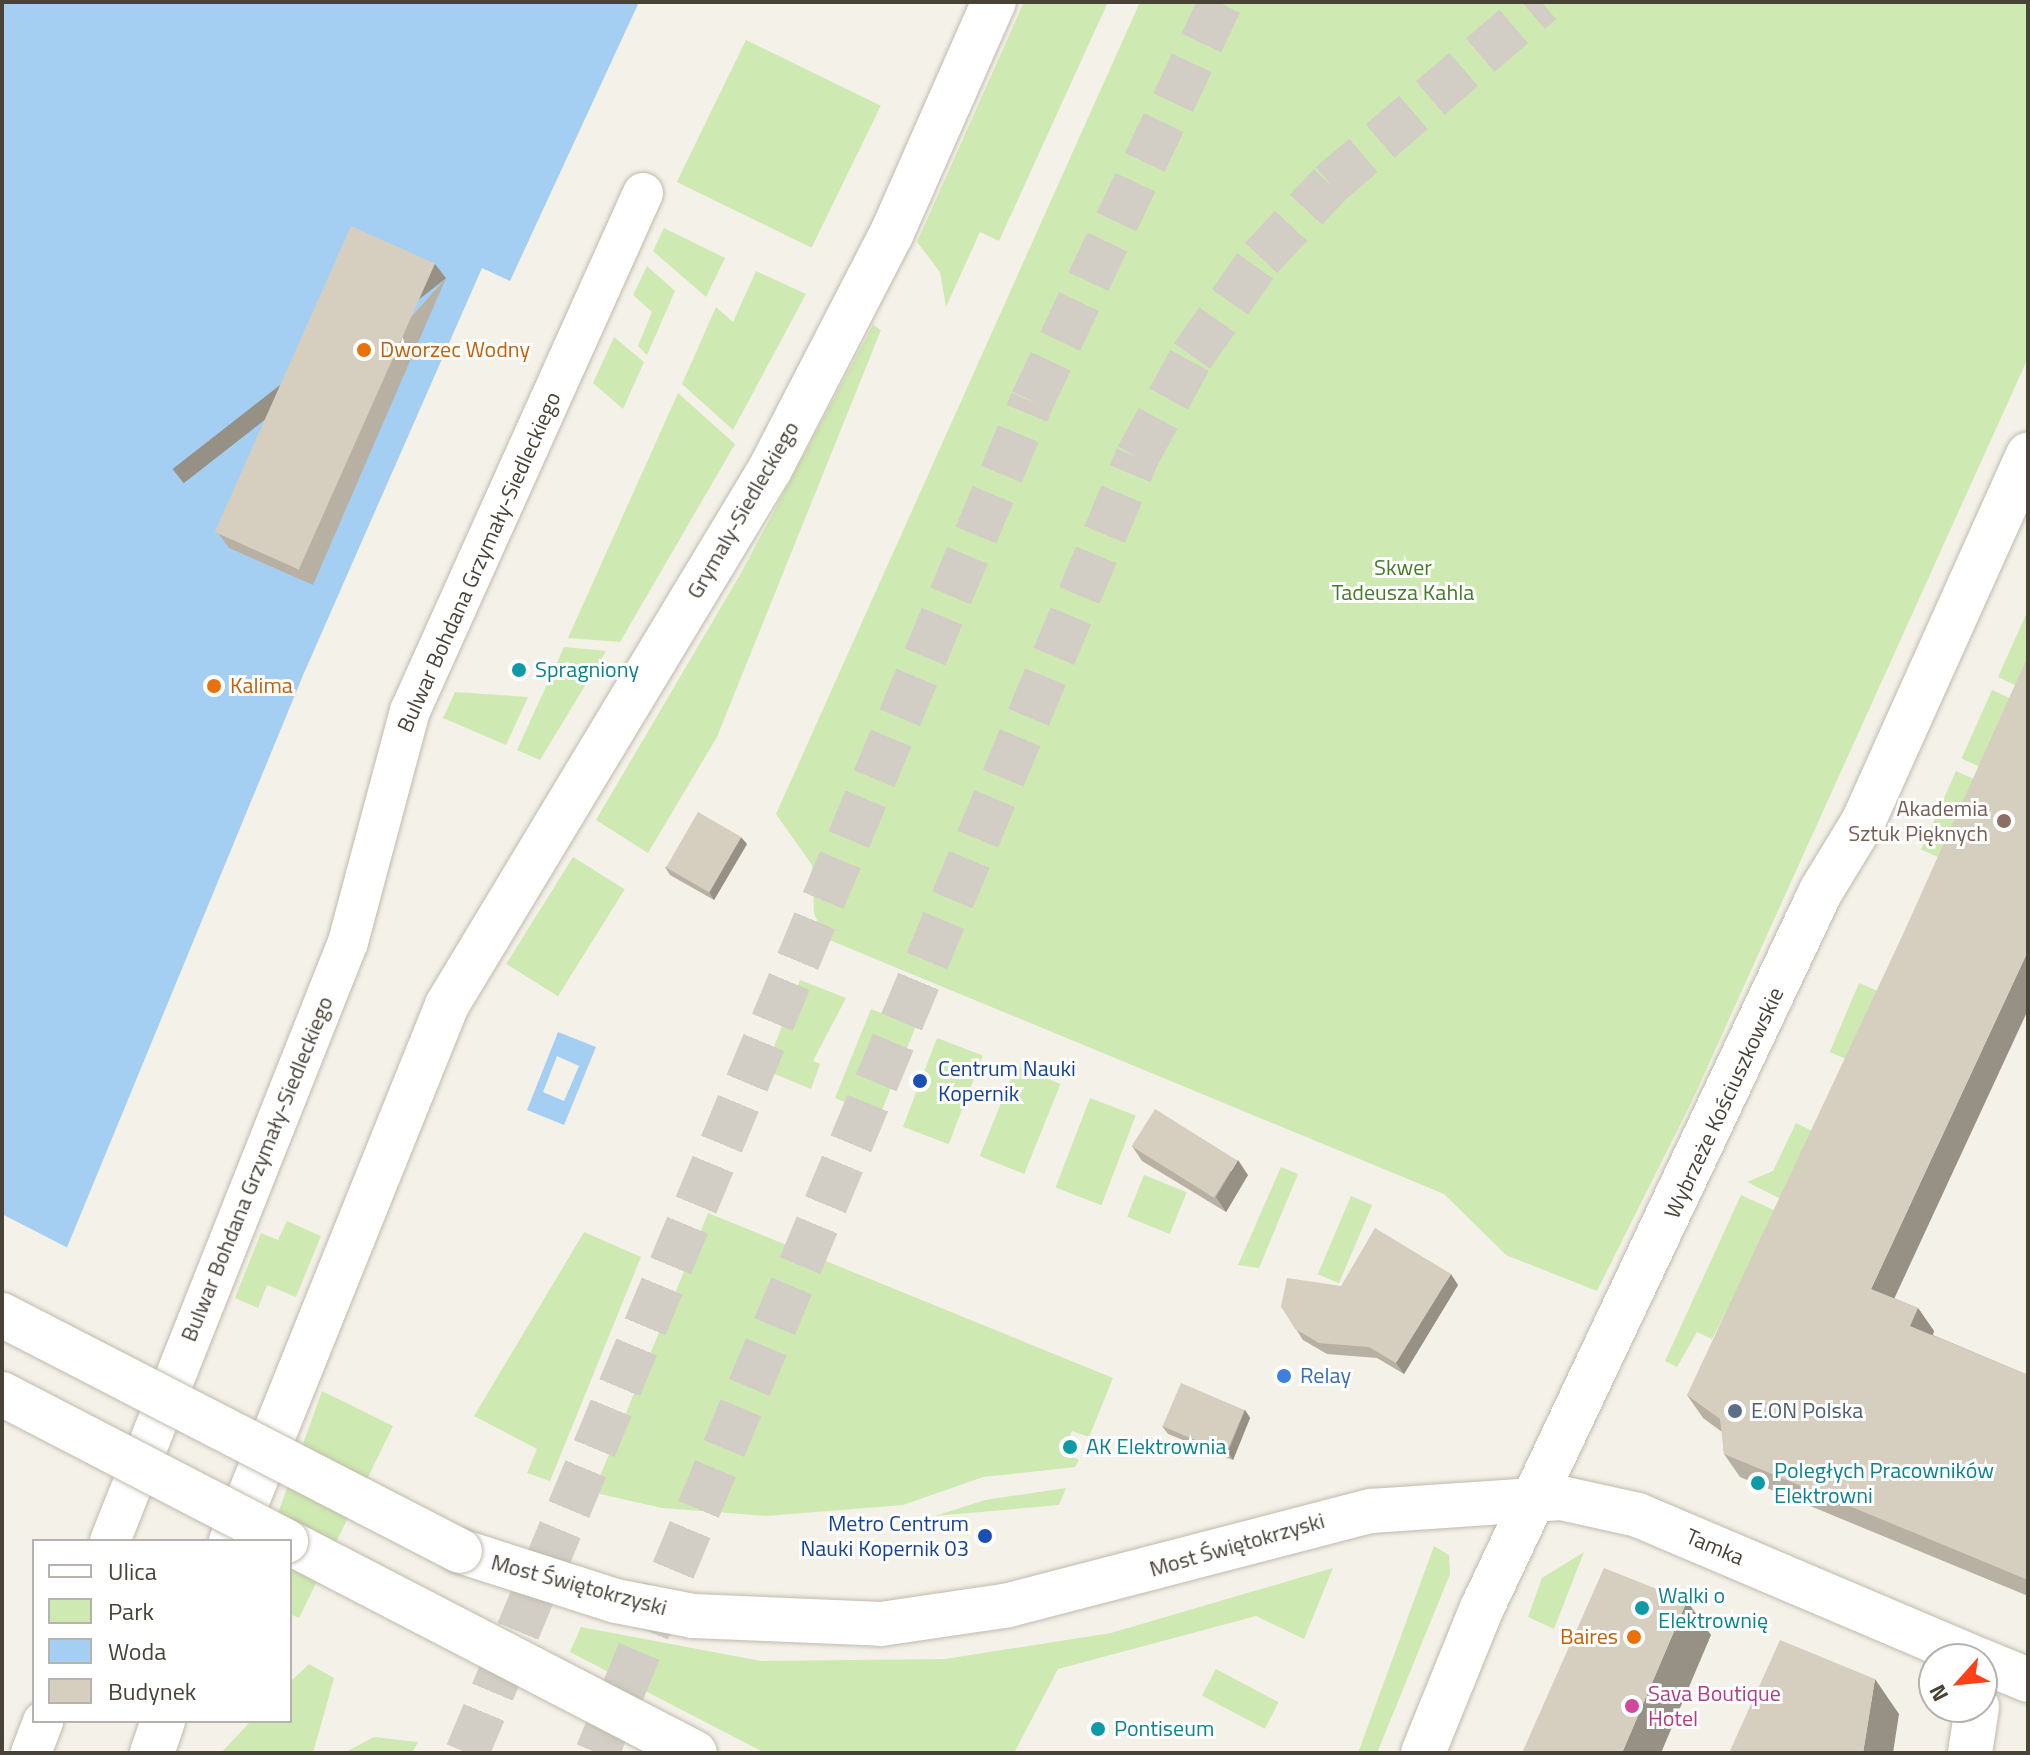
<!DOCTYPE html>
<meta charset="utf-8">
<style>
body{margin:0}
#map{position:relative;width:2030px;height:1755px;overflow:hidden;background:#f4f1e9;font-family:"Titillium Web",sans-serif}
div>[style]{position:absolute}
.green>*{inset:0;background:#cee9b1;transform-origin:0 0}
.water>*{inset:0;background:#a4cff2}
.pier>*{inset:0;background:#f4f1e9}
.primary-tunnel>*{height:44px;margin-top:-22px;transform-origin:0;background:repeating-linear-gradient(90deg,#d2cec5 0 44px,transparent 0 66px)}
.roads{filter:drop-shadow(0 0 2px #c0baab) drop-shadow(0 0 2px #c0baab)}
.pedestrian>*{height:40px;margin:-20px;padding:0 20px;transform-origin:20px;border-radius:20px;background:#fff}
.minor>*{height:44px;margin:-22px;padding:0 22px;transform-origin:22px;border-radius:22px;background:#fff}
.tertiary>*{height:44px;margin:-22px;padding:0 22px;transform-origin:22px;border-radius:22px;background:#fff}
.bridges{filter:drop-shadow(0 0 2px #c0baab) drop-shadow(0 0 2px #c0baab)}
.tertiary-bridge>*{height:44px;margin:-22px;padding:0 22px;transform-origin:22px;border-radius:22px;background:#fff}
.wall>*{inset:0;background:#b8b1a3}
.shaded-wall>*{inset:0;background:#969085;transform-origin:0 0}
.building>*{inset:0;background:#d6cebe;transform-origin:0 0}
.dots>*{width:22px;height:22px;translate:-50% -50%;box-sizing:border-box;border:4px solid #fff;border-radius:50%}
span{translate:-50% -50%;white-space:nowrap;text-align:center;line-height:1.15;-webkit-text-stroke:6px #fff;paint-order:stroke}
.food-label{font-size:22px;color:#c56008}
.left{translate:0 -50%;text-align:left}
.right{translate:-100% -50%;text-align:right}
.street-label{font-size:22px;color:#484237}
.park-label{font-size:22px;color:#457c28}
.culture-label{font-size:22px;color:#0d838f}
.education-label{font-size:22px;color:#785e54}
.transit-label{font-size:22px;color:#164399}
.shop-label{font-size:22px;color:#366cbe}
.service-label{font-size:22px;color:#4e5e75}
.hotel-label{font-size:22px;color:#b23c85}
.frame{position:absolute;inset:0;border:4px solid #484237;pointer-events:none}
.legend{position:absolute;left:32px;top:1539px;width:260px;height:184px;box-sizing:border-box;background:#fff;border:2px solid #b6b3af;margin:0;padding:10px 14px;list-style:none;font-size:24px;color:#484237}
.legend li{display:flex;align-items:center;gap:16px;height:40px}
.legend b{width:40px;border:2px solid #b6b3af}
.north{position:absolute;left:1918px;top:1643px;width:80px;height:80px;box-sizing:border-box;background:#fff;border:2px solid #b6b3af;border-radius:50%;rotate:243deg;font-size:22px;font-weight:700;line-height:32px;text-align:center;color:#484237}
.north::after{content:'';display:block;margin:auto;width:28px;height:36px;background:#fd4217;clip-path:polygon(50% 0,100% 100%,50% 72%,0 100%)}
</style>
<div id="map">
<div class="green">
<div style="clip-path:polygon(1024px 2px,1108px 2px,999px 241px,980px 232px,946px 307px,940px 272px,917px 242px)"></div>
<div style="clip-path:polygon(1140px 2px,2028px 2px,2028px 358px,1692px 1101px,1597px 1291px,1506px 1255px,1444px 1194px,827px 939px,814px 914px,812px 865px,776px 814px)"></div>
<div style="left:746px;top:40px;width:150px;height:158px;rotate:26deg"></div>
<div style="clip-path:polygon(664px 228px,725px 258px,706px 297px,653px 251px)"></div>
<div style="clip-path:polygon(647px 266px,675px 291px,647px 355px,638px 346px,652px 312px,633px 295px)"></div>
<div style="clip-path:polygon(756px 271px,806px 294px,733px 430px,682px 384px,716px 307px,733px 322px)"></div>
<div style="clip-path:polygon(873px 325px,881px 330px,717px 737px,648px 853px,596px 820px,741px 573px)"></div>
<div style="clip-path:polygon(614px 337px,644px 362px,623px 409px,593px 383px)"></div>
<div style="clip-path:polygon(678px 393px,735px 444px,620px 642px,568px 638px)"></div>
<div style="clip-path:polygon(2028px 610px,2028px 662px,2017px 686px,1998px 677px)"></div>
<div style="clip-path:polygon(564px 647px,606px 651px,540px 760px,517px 750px)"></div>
<div style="left:1992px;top:690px;width:22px;height:75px;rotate:24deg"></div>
<div style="clip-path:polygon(455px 692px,528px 697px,506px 745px,443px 718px)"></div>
<div style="left:1956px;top:771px;width:22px;height:86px;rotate:24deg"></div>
<div style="left:573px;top:857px;width:61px;height:126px;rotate:32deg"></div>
<div style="clip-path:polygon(800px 980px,846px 998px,813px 1061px,820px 1064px,811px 1089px,765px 1070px)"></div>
<div style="left:1859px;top:983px;width:21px;height:75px;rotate:23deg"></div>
<div style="left:871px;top:1009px;width:48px;height:96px;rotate:22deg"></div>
<div style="left:937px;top:1038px;width:49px;height:95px;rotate:21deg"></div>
<div style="left:1016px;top:1066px;width:48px;height:97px;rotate:22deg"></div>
<div style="left:1090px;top:1098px;width:49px;height:96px;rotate:21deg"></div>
<div style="clip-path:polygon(1796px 1123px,1814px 1132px,1783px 1200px,1747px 1182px,1773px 1171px)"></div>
<div style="clip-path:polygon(1281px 1167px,1298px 1174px,1259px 1268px,1238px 1265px)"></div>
<div style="left:1144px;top:1175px;width:46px;height:45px;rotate:22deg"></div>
<div style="clip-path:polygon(1741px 1195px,1778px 1212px,1712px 1339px,1697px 1332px,1677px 1367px,1665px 1361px)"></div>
<div style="left:1351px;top:1196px;width:23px;height:85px;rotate:23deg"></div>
<div style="clip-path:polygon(708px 1213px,1113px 1378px,1089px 1437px,1072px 1431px,1063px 1452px,1079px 1460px,1075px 1467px,983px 1477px,903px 1505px,766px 1516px,662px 1508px,600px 1494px,598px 1481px)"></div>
<div style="clip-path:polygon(287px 1221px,321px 1236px,296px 1297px,267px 1285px,258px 1308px,235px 1298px,261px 1233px,278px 1240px)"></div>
<div style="clip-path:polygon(584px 1232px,641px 1257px,550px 1481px,527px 1473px,537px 1449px,474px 1416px)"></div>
<div style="clip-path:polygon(322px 1391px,393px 1426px,299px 1618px,290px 1614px,290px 1541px,268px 1541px)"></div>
<div style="clip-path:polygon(1066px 1488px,1059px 1505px,935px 1516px,985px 1500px)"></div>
<div style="clip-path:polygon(1434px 1546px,1449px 1555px,1450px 1574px,1377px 1753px,1358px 1753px)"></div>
<div style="clip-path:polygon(1584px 1552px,1554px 1629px,1528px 1617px,1542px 1578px)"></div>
<div style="clip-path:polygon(1333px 1568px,1304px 1639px,1256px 1616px,1058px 1669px,1014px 1753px,765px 1753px,570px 1652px,581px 1627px,761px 1661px,945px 1659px,1111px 1633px)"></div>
<div style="clip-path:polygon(309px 1664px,334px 1678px,313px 1753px,221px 1753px,251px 1721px,290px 1721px,290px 1682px)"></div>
<div style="left:1216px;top:1669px;width:71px;height:30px;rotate:28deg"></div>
<div style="clip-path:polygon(374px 1737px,418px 1742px,412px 1753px,344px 1753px)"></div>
</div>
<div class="water">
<div style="clip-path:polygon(2px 2px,639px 2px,510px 281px,482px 268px,304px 673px,2px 1405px)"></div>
<div style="clip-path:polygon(evenodd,558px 1032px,596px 1047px,564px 1125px,527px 1110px,558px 1032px,557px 1056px,579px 1066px,564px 1101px,543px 1092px,557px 1056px)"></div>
</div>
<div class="pier">
<div style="clip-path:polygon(2px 1214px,70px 1249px,2px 1409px)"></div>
</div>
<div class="primary-tunnel">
<div style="left:467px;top:1753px;width:1465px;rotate:-67.32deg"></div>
<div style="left:1032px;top:401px;width:441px;rotate:-64.7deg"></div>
<div style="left:597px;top:1753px;width:1404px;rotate:-67.38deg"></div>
<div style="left:1137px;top:457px;width:115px;rotate:-61.4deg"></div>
<div style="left:1192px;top:356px;width:120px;rotate:-54.9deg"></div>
<div style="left:1261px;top:258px;width:101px;rotate:-47deg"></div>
<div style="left:1330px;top:184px;width:279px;rotate:-40.6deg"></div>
</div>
<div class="roads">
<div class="pedestrian">
<div style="left:110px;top:1541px;width:645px;rotate:-68.33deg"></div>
<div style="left:348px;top:942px;width:239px;rotate:-75deg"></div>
<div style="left:410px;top:711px;width:568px;rotate:-65.78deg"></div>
<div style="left:31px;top:1753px;width:34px;rotate:-69deg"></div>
</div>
<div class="minor">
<div style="left:231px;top:1541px;width:578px;rotate:-68.05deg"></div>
<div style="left:447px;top:1005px;width:626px;rotate:-58.93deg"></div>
<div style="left:770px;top:469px;width:263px;rotate:-62.7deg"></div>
<div style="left:891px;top:235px;width:255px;rotate:-66.2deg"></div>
<div style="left:152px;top:1753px;width:34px;rotate:-71deg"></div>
<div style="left:1423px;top:1753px;width:157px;rotate:-67.9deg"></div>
<div style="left:1482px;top:1608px;width:793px;rotate:-64.7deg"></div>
<div style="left:1821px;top:891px;width:81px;rotate:-58.7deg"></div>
<div style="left:1863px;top:822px;width:403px;rotate:-65.8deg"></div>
<div style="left:1970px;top:1753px;width:47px;rotate:-81.3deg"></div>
</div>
<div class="tertiary">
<div style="left:290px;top:1543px;width:456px;rotate:27.4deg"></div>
<div style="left:460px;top:1551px;width:164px;rotate:17.8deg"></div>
<div style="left:616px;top:1601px;width:78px;rotate:11deg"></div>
<div style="left:693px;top:1616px;width:188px;rotate:2.4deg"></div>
<div style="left:881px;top:1624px;width:129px;rotate:-8.4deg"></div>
<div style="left:1009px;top:1605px;width:374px;rotate:-14.6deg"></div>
<div style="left:1371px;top:1511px;width:190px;rotate:-3.9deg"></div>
<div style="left:1561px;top:1498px;width:79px;rotate:12.4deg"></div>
<div style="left:1638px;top:1515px;width:368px;rotate:23deg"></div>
<div style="left:1982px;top:1661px;width:50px;rotate:22.4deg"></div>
</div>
</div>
<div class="bridges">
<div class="tertiary-bridge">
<div style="left:2px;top:1315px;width:515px;rotate:27.26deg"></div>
<div style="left:2px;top:1394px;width:320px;rotate:27.4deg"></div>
</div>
</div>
<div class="wall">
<div style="clip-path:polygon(446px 278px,313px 585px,229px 548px,218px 533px)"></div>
<div style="clip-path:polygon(747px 844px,714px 900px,670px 875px,665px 867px)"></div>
<div style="clip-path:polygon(1132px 1146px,1248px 1175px,1226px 1212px,1142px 1161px)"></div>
<div style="clip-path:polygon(1458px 1285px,1404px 1374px,1377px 1358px,1327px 1354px,1303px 1340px,1281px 1306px,1341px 1286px)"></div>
<div style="clip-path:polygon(1894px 1298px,1918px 1308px,1934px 1331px,1933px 1335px,2028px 1375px,2028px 1596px,1740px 1477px,1724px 1454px,1722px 1432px,1703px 1418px,1687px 1395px)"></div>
<div style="clip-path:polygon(1245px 1410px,1250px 1418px,1233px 1460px,1168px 1434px,1162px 1426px)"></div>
</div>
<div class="shaded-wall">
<div style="left:435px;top:264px;width:18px;height:333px;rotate:52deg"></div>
<div style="clip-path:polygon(741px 837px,747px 844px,714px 900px,709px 892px)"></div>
<div style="clip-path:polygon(2028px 951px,2028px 1010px,1888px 1312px,1871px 1289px)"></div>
<div style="clip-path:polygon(1238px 1160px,1248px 1175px,1226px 1212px,1216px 1197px)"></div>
<div style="clip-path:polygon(1451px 1274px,1458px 1285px,1404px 1374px,1396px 1363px)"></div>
<div style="clip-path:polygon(1918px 1308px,1934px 1331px,1927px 1349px,1910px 1326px)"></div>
<div style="clip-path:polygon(1245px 1410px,1250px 1418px,1233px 1460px,1228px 1452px)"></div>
<div style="clip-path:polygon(1687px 1601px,1711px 1635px,1661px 1753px,1622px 1753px)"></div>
<div style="clip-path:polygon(1875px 1679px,1899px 1714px,1893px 1753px,1863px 1753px)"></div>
</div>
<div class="building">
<div style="left:351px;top:226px;width:92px;height:335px;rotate:24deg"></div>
<div style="clip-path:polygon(2028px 656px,2028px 951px,1871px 1289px,1918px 1308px,1910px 1326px,2028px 1375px,2028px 1580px,1724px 1454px,1720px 1419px,1687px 1395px,1904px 932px)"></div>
<div style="left:698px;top:812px;width:50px;height:64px;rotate:30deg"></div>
<div style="left:1155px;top:1109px;width:97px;height:44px;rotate:32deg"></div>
<div style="clip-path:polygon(1375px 1228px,1451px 1274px,1396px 1363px,1369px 1347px,1319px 1343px,1295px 1329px,1281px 1306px,1287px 1278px,1341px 1286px)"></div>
<div style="left:1181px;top:1383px;width:69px;height:47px;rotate:23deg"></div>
<div style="clip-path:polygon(1604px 1568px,1687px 1601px,1622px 1753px,1522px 1753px)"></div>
<div style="clip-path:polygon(1780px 1640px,1875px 1679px,1863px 1753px,1729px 1753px)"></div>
</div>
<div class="dots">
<div style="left:364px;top:350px;background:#e8710a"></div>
<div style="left:519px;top:670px;background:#0f9aa8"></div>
<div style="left:214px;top:686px;background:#e8710a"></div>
<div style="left:2004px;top:821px;background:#8d6e63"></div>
<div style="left:920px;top:1081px;background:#1a4fb4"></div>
<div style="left:1284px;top:1376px;background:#3f7fe0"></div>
<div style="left:1735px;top:1411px;background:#5c6f8a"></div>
<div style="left:1070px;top:1447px;background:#0f9aa8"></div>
<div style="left:1758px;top:1483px;background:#0f9aa8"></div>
<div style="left:985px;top:1536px;background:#1a4fb4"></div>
<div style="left:1642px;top:1608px;background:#0f9aa8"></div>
<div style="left:1634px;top:1637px;background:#e8710a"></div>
<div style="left:1632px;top:1706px;background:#d1479c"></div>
<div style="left:1098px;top:1729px;background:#0f9aa8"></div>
</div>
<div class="food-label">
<span class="left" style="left:380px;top:350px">Dworzec Wodny</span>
<span class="left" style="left:230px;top:686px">Kalima</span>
<span class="right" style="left:1618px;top:1637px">Baires</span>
</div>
<div class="street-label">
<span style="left:743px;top:510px;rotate:-60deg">Grymaly-Siedleckiego</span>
<span style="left:479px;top:562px;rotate:-66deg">Bulwar Bohdana Grzymały-Siedleckiego</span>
<span style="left:1724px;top:1103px;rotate:-65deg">Wybrzeże Kościuszkowskie</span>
<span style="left:257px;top:1169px;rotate:-68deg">Bulwar Bohdana Grzymały-Siedleckiego</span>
<span style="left:1237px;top:1545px;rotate:-16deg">Most Świętokrzyski</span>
<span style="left:1715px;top:1547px;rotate:23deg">Tamka</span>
<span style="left:579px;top:1585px;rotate:15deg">Most Świętokrzyski</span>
</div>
<div class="park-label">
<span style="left:1403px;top:580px">Skwer<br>Tadeusza Kahla</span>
</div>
<div class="culture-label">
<span class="left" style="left:535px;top:670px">Spragniony</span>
<span class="left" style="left:1086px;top:1447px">AK Elektrownia</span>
<span class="left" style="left:1774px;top:1483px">Poległych Pracowników<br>Elektrowni</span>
<span class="left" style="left:1658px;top:1608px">Walki o<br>Elektrownię</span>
<span class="left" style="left:1114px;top:1729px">Pontiseum</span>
</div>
<div class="education-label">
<span class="right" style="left:1988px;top:821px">Akademia<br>Sztuk Pięknych</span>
</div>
<div class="transit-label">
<span class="left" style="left:938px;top:1081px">Centrum Nauki<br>Kopernik</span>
<span class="right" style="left:969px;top:1536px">Metro Centrum<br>Nauki Kopernik 03</span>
</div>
<div class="shop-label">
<span class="left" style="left:1300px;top:1376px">Relay</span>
</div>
<div class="service-label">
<span class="left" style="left:1751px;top:1411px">E.ON Polska</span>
</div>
<div class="hotel-label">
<span class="left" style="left:1648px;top:1706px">Sava Boutique<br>Hotel</span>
</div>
<div class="frame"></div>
<ul class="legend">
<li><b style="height:10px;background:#fff"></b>Ulica</li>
<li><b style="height:22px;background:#cee9b1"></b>Park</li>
<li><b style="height:22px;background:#a4cff2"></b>Woda</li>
<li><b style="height:22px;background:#d6cebe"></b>Budynek</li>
</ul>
<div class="north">N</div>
</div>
